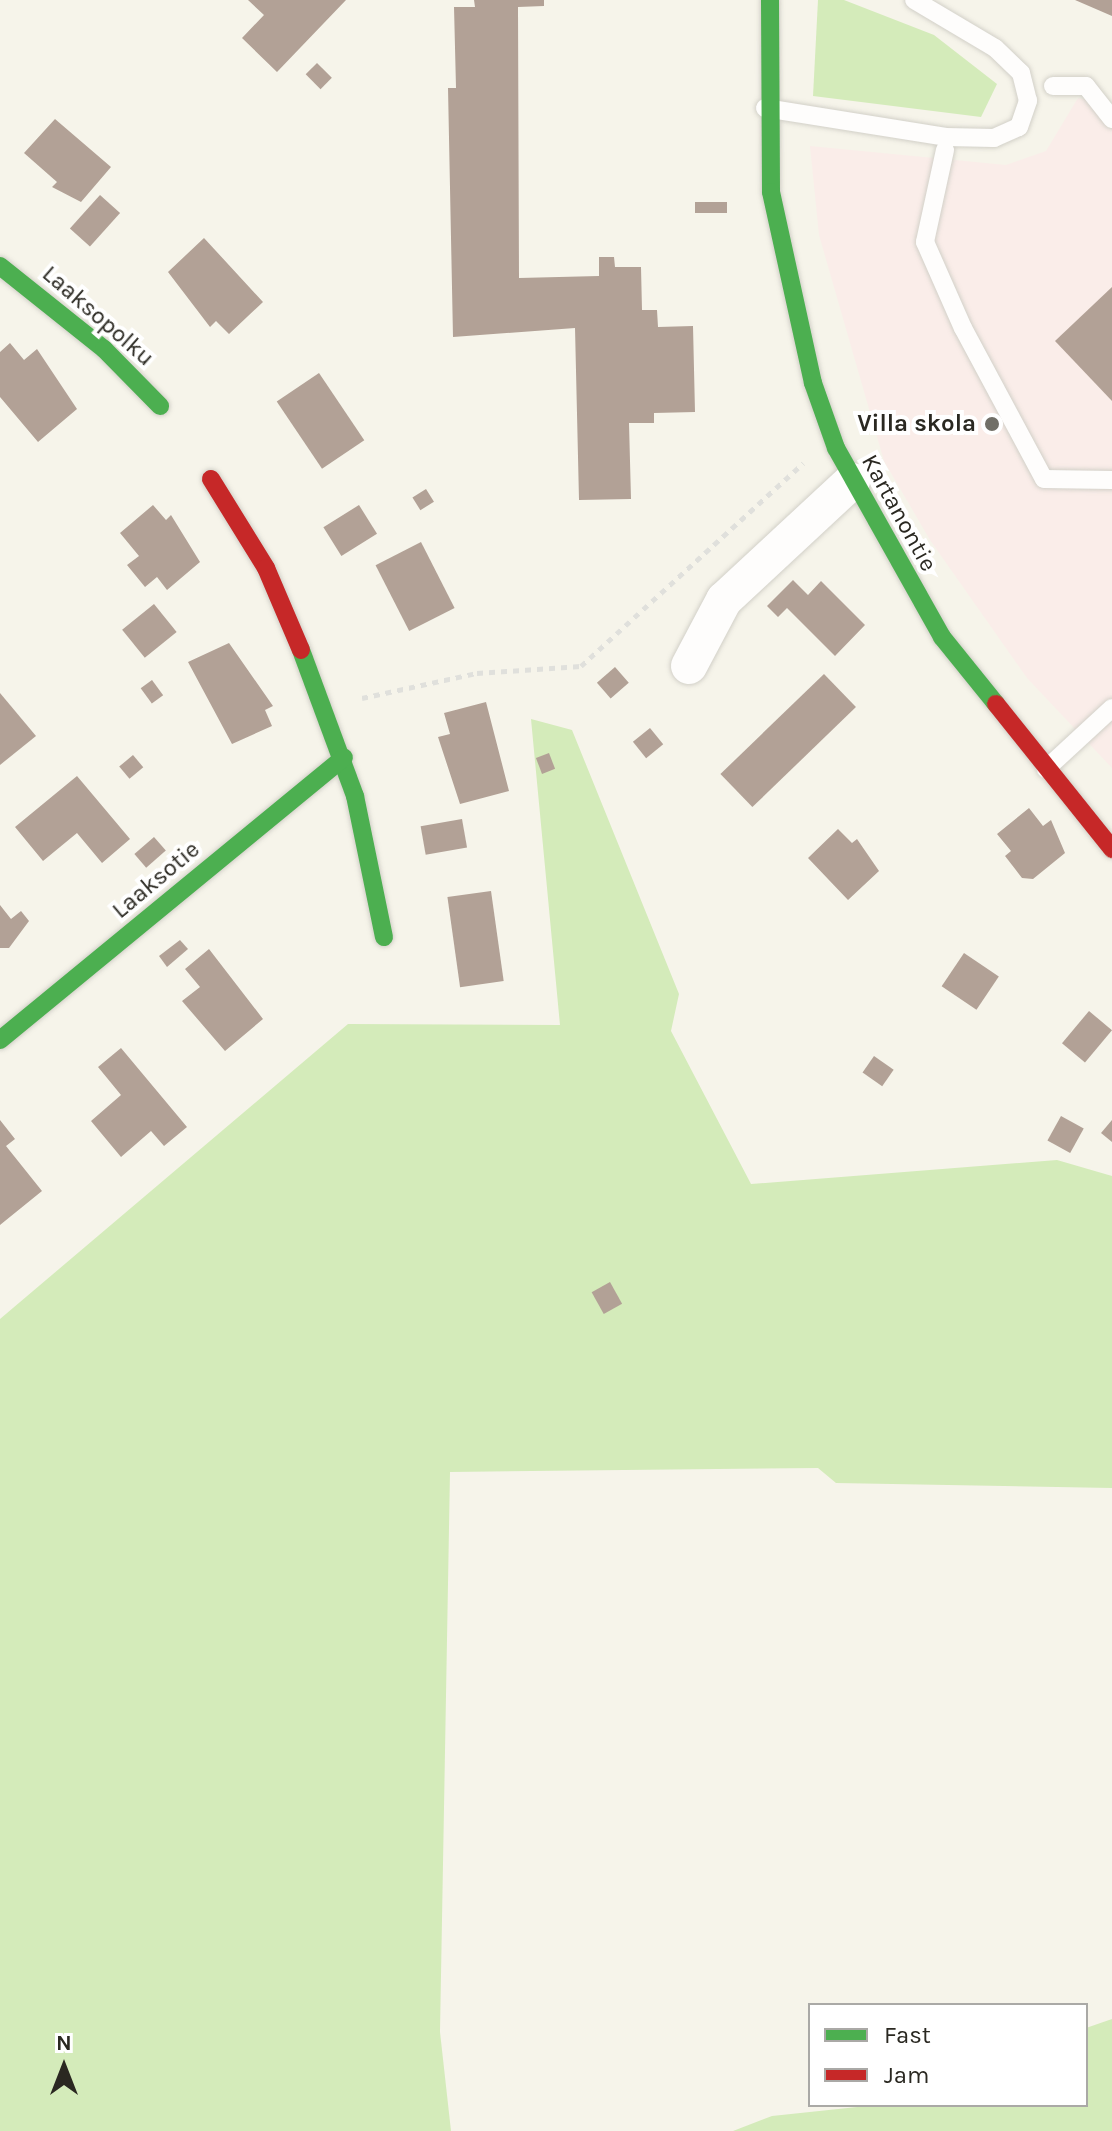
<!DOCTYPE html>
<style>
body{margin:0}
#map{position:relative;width:1112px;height:2131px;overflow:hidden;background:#f6f4ea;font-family:Karla,sans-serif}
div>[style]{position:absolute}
.education>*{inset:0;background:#faede9}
.green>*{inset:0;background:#d4ebba}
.building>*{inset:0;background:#b2a196;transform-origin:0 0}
.path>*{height:5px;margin-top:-2.5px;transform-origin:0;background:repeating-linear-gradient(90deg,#e0e0dc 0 6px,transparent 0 12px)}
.roads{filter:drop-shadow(0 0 2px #d2d0c8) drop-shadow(0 0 2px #d2d0c8)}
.lane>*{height:18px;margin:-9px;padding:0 9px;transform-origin:9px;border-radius:9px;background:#fefdfc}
.street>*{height:36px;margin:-18px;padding:0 18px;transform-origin:18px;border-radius:18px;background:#fefdfc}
.fast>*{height:18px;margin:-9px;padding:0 9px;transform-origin:9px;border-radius:9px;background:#4caf50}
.jam>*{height:18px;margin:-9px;padding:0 9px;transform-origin:9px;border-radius:9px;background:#c62828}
.dots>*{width:22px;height:22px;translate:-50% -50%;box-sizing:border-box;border:4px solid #fff;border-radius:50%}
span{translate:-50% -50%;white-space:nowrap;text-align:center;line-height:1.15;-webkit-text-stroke:8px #fff;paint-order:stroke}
.street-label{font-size:24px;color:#2a2821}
.poi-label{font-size:24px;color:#2a2821;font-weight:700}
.right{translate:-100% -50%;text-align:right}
.legend{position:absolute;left:808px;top:2003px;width:280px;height:104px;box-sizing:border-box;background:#fff;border:2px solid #aaa9a6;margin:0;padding:10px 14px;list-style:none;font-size:24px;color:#2a2821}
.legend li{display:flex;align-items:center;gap:16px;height:40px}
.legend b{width:40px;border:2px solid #aaa9a6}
.north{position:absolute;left:24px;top:2027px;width:80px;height:80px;-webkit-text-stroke:6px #fff;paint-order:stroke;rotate:0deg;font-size:22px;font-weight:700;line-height:32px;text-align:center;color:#2a2821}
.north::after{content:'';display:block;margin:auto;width:28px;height:36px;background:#2a2821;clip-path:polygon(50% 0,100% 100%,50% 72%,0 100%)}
</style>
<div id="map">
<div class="education">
<div style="clip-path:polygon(1078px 98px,1112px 105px,1112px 768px,1027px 678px,930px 540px,884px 461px,819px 235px,810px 146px,1006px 165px,1046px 151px)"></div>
</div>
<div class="green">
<div style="clip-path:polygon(818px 0,844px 0,934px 35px,997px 84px,981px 117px,813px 96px)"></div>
<div style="clip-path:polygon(531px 719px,572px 730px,679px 994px,671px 1031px,751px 1184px,1057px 1160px,1112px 1176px,1112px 1488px,836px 1483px,818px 1468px,450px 1472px,440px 2032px,451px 2131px,0 2131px,0 1319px,348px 1024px,560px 1025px)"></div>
<div style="clip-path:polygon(1112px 2019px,1112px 2131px,733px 2131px,772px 2116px,876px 2105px,1086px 2105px,1086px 2028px)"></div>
</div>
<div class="building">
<div style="clip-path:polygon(248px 0,346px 0,277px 72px,242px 38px,264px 15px)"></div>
<div style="clip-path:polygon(474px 0,544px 0,544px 6px,518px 7px,519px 278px,599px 276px,599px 257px,614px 257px,615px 267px,641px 267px,642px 310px,657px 310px,658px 327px,693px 326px,695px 412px,654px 413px,654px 423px,629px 423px,631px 499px,579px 500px,575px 328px,453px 337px,448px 88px,456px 88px,454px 7px,475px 7px)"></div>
<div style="clip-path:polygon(1075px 0,1112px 0,1112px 16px)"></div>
<div style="left:317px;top:63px;width:21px;height:16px;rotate:45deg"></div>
<div style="clip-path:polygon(55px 119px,111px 167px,81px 202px,52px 187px,57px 182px,24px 153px)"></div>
<div style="left:100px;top:195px;width:27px;height:45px;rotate:42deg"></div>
<div style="left:727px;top:202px;width:11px;height:32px;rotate:90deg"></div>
<div style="clip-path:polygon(204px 238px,263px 302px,229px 334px,216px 321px,210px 327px,168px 272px)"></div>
<div style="clip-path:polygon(1112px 287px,1112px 401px,1055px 341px)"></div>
<div style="clip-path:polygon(10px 343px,24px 360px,37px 349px,77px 409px,38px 442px,0 397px,0 352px)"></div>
<div style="left:319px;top:373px;width:81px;height:51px;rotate:56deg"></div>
<div style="left:426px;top:489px;width:15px;height:16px;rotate:58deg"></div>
<div style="clip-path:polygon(153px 505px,166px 520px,171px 515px,200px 562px,167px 590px,157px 577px,145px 587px,127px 565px,139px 556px,120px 533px)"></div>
<div style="left:359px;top:505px;width:34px;height:42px;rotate:58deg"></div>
<div style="left:421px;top:542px;width:74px;height:51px;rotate:63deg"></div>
<div style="clip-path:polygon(793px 580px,808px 595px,821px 581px,865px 625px,835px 656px,787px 608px,778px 617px,767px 606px)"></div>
<div style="left:154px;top:604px;width:36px;height:41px;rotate:51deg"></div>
<div style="clip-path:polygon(229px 643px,273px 706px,265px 710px,272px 726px,232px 744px,188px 662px)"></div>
<div style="left:615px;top:667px;width:21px;height:24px;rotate:49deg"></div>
<div style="left:824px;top:674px;width:46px;height:144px;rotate:46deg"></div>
<div style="left:152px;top:680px;width:19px;height:14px;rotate:54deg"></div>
<div style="clip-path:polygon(0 693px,36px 736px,0 765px)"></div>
<div style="clip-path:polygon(486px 702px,509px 791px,460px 804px,438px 737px,450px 734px,444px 713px)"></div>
<div style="left:650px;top:728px;width:21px;height:22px;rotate:51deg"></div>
<div style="left:549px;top:753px;width:17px;height:14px;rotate:69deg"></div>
<div style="left:133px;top:755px;width:16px;height:18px;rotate:50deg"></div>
<div style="clip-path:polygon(77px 776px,130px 839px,102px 863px,77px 833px,43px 861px,15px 827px)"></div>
<div style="clip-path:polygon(1029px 808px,1043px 826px,1051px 820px,1065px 853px,1033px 879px,1022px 878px,1005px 856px,1011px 851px,997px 834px)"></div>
<div style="left:462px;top:819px;width:29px;height:42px;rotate:80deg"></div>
<div style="clip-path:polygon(838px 829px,852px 843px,857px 839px,879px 871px,848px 900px,808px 858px)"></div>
<div style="left:154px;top:837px;width:18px;height:26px;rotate:49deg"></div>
<div style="left:491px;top:891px;width:91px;height:44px;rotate:82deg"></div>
<div style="clip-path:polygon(0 905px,11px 919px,21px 911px,29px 921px,9px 948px,0 948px)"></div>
<div style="clip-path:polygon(180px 940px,188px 949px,167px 967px,159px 956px)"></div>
<div style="clip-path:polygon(209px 949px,263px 1019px,225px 1051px,182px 1001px,200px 987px,185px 969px)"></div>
<div style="left:964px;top:953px;width:42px;height:40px;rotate:34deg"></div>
<div style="left:1089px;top:1011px;width:30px;height:42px;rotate:40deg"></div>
<div style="clip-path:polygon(121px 1048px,187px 1127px,164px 1146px,151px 1131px,121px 1157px,91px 1121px,121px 1095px,98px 1067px)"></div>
<div style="left:874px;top:1056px;width:24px;height:20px;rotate:35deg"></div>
<div style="left:1061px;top:1116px;width:26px;height:28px;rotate:29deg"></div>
<div style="clip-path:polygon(0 1120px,15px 1139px,6px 1146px,42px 1191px,0 1225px)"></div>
<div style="clip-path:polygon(1112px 1120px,1112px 1142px,1101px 1133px)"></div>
<div style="left:610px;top:1282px;width:25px;height:21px;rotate:61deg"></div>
</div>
<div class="path">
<div style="left:362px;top:698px;width:118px;rotate:-12.3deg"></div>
<div style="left:477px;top:673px;width:104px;rotate:-3.9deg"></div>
<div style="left:581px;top:666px;width:301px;rotate:-42.4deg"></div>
</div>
<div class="roads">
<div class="lane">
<div style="left:1053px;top:86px;width:33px"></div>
<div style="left:1086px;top:86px;width:42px;rotate:51.8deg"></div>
<div style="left:765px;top:108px;width:183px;rotate:9.1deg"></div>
<div style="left:946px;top:137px;width:48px;rotate:1.2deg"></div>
<div style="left:994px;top:138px;width:27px;rotate:-24deg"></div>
<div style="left:1019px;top:127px;width:28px;rotate:-71deg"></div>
<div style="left:1028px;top:101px;width:29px;rotate:-104deg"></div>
<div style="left:1021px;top:73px;width:36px;rotate:-136deg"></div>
<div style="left:995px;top:48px;width:94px;rotate:-149.3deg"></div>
<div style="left:945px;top:150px;width:94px;rotate:102.3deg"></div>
<div style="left:925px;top:242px;width:94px;rotate:66.2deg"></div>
<div style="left:963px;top:328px;width:171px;rotate:61.8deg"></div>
<div style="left:1044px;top:479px;width:68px;rotate:0.8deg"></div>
<div style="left:1046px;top:769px;width:90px;rotate:-42.7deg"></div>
</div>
<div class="street">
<div style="left:689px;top:666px;width:75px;rotate:-62.1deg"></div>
<div style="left:724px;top:600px;width:175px;rotate:-42.9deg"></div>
</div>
<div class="fast">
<div style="left:770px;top:0;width:192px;rotate:89.7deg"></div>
<div style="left:771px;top:192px;width:196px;rotate:77.6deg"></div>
<div style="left:813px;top:383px;width:69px;rotate:70.5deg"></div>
<div style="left:836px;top:448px;width:217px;rotate:60.7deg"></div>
<div style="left:942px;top:637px;width:86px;rotate:51.1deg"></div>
<div style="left:0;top:266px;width:133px;rotate:38.6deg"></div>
<div style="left:104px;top:349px;width:80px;rotate:45.5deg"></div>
<div style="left:301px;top:650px;width:156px;rotate:69.7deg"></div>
<div style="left:355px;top:796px;width:144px;rotate:78.4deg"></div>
<div style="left:0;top:1040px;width:445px;rotate:-39.4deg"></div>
</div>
<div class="jam">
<div style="left:211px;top:479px;width:105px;rotate:58.3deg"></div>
<div style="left:266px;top:568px;width:89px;rotate:66.9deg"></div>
<div style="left:996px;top:704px;width:186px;rotate:51.3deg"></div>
</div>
</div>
<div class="dots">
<div style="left:992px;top:424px;background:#716f67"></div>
</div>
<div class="street-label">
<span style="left:98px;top:316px;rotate:41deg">Laaksopolku</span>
<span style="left:899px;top:513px;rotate:61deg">Kartanontie</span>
<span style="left:156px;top:880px;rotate:-40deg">Laaksotie</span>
</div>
<div class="poi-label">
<span class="right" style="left:976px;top:424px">Villa skola</span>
</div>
<ul class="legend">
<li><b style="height:10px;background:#4caf50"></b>Fast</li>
<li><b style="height:10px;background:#c62828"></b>Jam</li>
</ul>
<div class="north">N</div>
</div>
